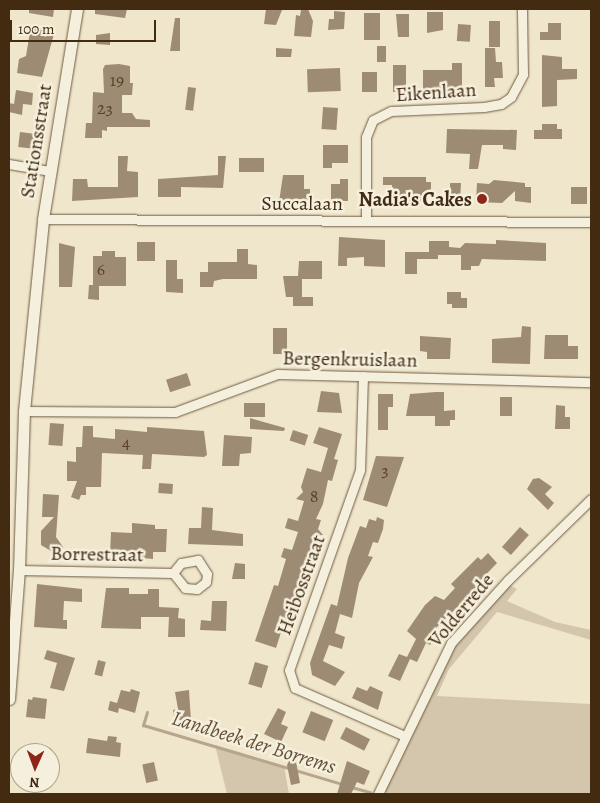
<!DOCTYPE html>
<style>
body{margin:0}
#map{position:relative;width:600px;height:803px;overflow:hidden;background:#f0e6cc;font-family:Alegreya,serif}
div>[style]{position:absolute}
.green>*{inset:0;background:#d3c6ac}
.stream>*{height:3px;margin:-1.5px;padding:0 1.5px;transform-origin:1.5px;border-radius:1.5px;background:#b5a68d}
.building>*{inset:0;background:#9d8c73;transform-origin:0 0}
.roads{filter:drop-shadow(0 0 1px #6e5a40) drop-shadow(0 0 1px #6e5a40)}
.minor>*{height:9px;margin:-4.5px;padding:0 4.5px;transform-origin:4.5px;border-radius:4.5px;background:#f5efde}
.tertiary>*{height:11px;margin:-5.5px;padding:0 5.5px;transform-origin:5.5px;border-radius:5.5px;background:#f5efde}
.dots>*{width:14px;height:14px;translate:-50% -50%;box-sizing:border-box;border:2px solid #f5efde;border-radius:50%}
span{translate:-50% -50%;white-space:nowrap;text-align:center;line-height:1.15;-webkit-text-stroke:5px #f5efde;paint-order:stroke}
.number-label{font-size:18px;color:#5a432a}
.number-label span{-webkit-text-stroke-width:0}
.street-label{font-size:20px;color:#432b12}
.poi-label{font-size:20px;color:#432b12;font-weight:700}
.right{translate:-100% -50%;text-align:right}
.water-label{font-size:21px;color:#655037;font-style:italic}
.frame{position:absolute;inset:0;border:10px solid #432b12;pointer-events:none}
.north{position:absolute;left:10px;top:743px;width:50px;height:50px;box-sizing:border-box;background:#f5efde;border:1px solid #aea18c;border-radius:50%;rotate:182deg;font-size:14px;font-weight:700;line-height:20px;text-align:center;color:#432b12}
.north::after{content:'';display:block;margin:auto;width:18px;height:22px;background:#8f2418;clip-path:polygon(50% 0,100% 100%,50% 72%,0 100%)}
.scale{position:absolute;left:10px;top:20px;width:146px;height:22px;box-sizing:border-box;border:2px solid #432b12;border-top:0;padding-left:6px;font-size:15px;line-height:18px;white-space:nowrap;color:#432b12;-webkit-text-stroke:4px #f5efde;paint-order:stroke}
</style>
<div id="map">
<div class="green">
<div style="clip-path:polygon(508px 584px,517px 589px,507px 601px,555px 622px,591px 630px,591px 640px,497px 612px,449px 669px,437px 696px,591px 704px,591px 794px,387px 794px,385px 790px,453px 646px)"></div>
<div style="clip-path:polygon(215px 745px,284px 766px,289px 794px,227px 794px)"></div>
</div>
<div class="stream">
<div style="left:147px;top:712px;width:14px;rotate:107deg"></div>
<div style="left:143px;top:725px;width:208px;rotate:16.5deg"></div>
<div style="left:351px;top:787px;width:20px;rotate:15deg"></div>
</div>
<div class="building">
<div style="clip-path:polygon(29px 9px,54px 9px,53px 17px,29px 13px)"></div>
<div style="clip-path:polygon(95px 9px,127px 9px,125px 18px,95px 14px)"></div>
<div style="clip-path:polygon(266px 9px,282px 10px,276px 25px,264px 24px)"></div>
<div style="clip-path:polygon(308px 9px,313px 21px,311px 37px,294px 36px,296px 15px,300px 16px,301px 10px)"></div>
<div style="clip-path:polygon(334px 11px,345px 12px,344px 29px,328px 30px,329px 19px,334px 19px)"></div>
<div style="clip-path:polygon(427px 12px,443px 12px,443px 30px,427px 33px)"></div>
<div style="left:364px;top:13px;width:16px;height:27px"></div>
<div style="clip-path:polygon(396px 14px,409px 14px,409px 37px,398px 37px)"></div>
<div style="clip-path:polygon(175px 18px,180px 18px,180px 51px,170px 51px)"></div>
<div style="left:489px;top:21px;width:11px;height:26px"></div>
<div style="clip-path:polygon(548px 23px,561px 23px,561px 40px,540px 40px,540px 32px,548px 32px)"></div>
<div style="left:458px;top:24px;width:13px;height:17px;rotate:4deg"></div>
<div style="clip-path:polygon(31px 26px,54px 34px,42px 77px,17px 73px,19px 59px,26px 56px)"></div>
<div style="clip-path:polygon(110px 33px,110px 45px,96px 44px,96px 35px)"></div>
<div style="left:377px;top:46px;width:9px;height:16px"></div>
<div style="clip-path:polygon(276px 48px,292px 49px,291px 57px,276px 57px)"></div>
<div style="clip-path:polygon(485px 48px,495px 48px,496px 62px,502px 62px,503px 78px,494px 78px,495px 87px,485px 87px)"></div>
<div style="clip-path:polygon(542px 55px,562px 57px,562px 69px,577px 69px,577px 79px,557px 80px,557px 106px,542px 107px)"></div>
<div style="clip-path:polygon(452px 63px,462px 63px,462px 89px,423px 92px,423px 70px,452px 70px)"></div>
<div style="clip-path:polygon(119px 64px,130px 66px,130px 83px,133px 83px,132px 95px,122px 95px,122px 113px,132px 113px,136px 119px,150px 120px,150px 127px,107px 127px,107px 131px,102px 130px,102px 138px,85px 138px,86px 123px,92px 123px,93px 92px,104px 93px,103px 69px,105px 65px)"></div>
<div style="left:393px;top:65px;width:13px;height:27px"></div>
<div style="left:340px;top:68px;width:23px;height:33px;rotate:88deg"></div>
<div style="left:362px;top:72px;width:15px;height:20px"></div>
<div style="left:188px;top:87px;width:8px;height:23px;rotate:7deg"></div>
<div style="clip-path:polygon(16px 90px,33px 93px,32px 105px,23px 104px,22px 115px,9px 112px,9px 103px,14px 104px)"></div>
<div style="left:323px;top:107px;width:15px;height:22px;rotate:4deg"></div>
<div style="clip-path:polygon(542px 124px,557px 124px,557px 129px,562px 129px,562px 139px,534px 139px,534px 130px,542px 130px)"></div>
<div style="clip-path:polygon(447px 129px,517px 130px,516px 150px,503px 149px,503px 145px,482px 145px,478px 169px,469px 169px,470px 154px,446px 153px)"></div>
<div style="left:20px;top:132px;width:16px;height:15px;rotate:7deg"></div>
<div style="clip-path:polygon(323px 145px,348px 145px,348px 163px,332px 163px,332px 168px,323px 168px)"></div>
<div style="clip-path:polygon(118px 156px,128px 156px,127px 171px,138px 172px,138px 197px,72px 201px,73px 179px,87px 179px,88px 187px,118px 187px)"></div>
<div style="clip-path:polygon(218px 156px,226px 156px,223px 188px,181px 187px,181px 197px,158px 197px,158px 179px,218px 175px)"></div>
<div style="left:239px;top:158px;width:25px;height:14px"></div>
<div style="clip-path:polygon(283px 175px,304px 175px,304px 189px,310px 189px,310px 201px,279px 202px)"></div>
<div style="clip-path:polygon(383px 177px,426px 177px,426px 182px,431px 182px,431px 194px,426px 194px,426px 202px,392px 202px,392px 185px,383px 185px)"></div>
<div style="clip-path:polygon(340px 179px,348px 179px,348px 201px,331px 201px,331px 184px,340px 184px)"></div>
<div style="clip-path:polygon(494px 180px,525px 183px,525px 187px,531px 187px,531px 203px,515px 201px,515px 191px,502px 203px,476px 202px,477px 183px,489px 184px)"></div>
<div style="clip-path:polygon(450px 183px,461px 183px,460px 202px,445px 203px,445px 190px,450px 190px)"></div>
<div style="left:571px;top:187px;width:16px;height:17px"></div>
<div style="clip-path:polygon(339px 237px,385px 240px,385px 267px,364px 266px,364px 257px,347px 258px,347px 266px,338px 266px)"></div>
<div style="clip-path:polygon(496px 240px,546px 243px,546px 261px,482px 259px,479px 266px,471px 266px,471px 270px,461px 270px,461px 255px,438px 255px,438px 259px,417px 259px,417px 274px,405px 274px,405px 252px,429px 252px,429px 241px,449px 241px,449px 247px,460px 248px,465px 243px,496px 244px)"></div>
<div style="left:137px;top:242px;width:18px;height:19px"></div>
<div style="clip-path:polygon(59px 243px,75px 247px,72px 287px,59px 287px)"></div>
<div style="clip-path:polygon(237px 249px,248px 249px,248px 264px,257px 265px,257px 279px,223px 279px,214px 281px,213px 287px,200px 287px,200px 272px,208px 272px,208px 262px,237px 262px)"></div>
<div style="clip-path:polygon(102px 251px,115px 251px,115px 257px,126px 257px,126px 286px,99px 286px,99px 300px,88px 299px,89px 285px,93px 285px,93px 256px,102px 256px)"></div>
<div style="clip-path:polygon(166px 260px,177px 260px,177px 279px,183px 279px,183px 293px,166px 292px)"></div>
<div style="clip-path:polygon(299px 261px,322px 261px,322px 279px,302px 279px,302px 297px,313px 297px,313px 306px,293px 306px,293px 297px,286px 297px,283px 276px,298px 276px)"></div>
<div style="clip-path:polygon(447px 292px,461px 292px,461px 298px,467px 298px,467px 308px,452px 308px,452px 304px,447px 304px)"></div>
<div style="clip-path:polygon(522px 326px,531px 327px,530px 364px,492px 363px,492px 339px,521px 337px)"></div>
<div style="left:273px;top:328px;width:14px;height:26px"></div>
<div style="clip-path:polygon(545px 335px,568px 335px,568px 346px,578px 346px,578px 359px,544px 359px)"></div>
<div style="clip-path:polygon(420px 336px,451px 338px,450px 359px,427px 359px,427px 352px,420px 351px)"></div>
<div style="left:187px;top:373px;width:13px;height:22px;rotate:72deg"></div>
<div style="clip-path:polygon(321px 391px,339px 393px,342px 413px,317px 412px)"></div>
<div style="clip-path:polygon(436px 392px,444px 392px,444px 411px,455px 410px,455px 420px,450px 420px,450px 426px,435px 426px,435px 416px,406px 416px,410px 394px)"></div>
<div style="clip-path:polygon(378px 394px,393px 394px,393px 407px,388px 407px,388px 430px,378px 430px)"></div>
<div style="left:500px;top:397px;width:12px;height:19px"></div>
<div style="left:244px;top:403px;width:21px;height:14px"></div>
<div style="clip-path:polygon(556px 405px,565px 406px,565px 417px,570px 417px,570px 429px,555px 429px)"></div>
<div style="clip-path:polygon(250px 418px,285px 428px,284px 431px,250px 429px)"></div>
<div style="left:50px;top:423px;width:14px;height:22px;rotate:4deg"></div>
<div style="clip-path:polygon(83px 426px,93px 426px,93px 437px,115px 439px,115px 429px,147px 432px,147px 427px,204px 431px,207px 455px,204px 457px,152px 454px,151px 469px,142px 469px,143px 455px,102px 453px,101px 487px,86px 487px,86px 495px,81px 495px,79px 500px,71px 497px,77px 481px,67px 481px,67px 461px,76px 462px,76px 447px,82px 447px)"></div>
<div style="clip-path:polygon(319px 427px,342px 434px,334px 459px,338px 460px,332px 481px,328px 480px,323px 504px,316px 519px,321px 520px,318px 529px,323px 535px,316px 536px,291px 622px,285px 620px,276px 648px,255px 641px,274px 585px,278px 586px,286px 559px,281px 557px,284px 548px,292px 550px,298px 532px,285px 528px,288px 518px,298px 521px,304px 501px,296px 499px,303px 492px,301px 487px,307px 468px,321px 472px,328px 448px,313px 443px)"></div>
<div style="left:293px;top:430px;width:16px;height:11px;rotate:18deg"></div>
<div style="clip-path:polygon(224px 435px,252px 437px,251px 453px,240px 454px,239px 466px,222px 466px)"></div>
<div style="clip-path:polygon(376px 456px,404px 457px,387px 507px,363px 500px)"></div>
<div style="clip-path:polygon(539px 478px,552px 487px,545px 494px,554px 503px,548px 510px,527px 489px,533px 479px)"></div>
<div style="left:159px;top:483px;width:14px;height:10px;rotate:4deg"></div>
<div style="clip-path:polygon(43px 494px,59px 495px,56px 537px,63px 547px,56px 554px,41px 545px,41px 531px,54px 517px,42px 517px)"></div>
<div style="clip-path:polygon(202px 507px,213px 508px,212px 530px,243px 534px,243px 546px,188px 544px,189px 528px,201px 528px)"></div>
<div style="clip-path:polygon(377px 517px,384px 520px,383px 529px,378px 543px,373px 542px,368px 556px,373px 557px,359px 583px,352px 618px,340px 614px,335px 633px,345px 637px,342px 649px,329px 645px,323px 661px,345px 672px,335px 686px,312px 675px,310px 663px,331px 604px,337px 606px,348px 558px,360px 526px,366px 528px,369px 519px,376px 521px)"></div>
<div style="clip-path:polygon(132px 523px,155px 525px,155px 529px,167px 529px,166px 552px,153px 552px,153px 559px,110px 555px,111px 532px,132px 533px)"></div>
<div style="left:520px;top:527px;width:12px;height:27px;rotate:42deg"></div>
<div style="clip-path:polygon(488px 553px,497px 563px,477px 584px,479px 586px,436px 628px,434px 638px,430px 645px,426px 643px,417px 662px,410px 659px,400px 681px,388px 676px,399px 654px,407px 657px,416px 639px,407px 631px,425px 605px,435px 596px,444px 600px,455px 588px,451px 584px,478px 557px,481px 560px)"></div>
<div style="clip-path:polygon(235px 563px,245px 564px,245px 579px,232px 579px)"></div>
<div style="clip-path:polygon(37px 584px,82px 589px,82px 602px,64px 601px,63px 620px,67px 620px,67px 629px,34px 627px)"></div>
<div style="clip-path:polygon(106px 588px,129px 588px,129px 594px,148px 594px,148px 589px,159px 589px,159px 607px,179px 608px,178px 618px,185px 619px,185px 637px,168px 637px,169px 617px,141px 617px,141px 629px,101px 628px)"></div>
<div style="clip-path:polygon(212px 601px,227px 601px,226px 631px,200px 630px,201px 620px,211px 621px)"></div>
<div style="clip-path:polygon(47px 650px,75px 658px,64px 691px,50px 688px,57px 663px,44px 659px)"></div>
<div style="left:98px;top:660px;width:8px;height:15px;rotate:14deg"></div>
<div style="left:255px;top:662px;width:14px;height:23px;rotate:17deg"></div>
<div style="clip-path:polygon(370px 686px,383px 692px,378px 710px,352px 698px,357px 687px,367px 691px)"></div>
<div style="clip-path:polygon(131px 689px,140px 692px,135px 713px,119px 708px,118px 713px,108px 710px,110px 701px,117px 703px,121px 690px,130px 692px)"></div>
<div style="clip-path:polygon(189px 690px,191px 721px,175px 723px,173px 710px,178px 709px,175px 692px)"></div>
<div style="clip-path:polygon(33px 697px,47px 699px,45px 719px,26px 717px,28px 699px,32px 700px)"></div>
<div style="clip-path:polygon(278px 708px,286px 712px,281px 724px,288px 727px,281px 742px,264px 734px)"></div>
<div style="left:311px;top:711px;width:24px;height:23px;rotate:22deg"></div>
<div style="left:346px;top:727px;width:27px;height:13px;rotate:27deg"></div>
<div style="clip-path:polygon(108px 736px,117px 737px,116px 742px,121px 743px,120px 757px,86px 753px,88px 738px,107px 741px)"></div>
<div style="clip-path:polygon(294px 750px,300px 783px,291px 785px,287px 765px)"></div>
<div style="clip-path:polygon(347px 761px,370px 771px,364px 785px,357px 782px,351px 794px,337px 794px)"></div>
<div style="left:154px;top:762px;width:19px;height:12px;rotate:78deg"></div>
</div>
<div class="roads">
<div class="minor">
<div style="left:9px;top:164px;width:42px;rotate:9.7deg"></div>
<div style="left:43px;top:219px;width:548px;rotate:0.31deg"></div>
<div style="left:366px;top:221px;width:84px;rotate:-90deg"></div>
<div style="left:366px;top:137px;width:18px;rotate:-68deg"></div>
<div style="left:373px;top:120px;width:20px;rotate:-27deg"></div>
<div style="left:391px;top:111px;width:93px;rotate:-2.5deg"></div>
<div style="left:484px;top:107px;width:17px;rotate:-10deg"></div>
<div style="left:501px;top:104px;width:12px;rotate:-35deg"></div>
<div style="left:511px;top:97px;width:26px;rotate:-62deg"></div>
<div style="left:523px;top:74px;width:65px;rotate:-90.9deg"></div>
<div style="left:363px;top:376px;width:94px;rotate:91.8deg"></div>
<div style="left:360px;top:470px;width:212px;rotate:109.5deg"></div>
<div style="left:289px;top:670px;width:19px;rotate:72deg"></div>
<div style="left:295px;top:688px;width:120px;rotate:23.6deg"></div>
<div style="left:24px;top:411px;width:151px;rotate:0.4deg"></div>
<div style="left:175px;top:412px;width:110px;rotate:-20.3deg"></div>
<div style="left:278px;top:374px;width:313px;rotate:1.5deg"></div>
<div style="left:19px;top:570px;width:154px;rotate:1.1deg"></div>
<div style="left:173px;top:573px;width:19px;rotate:51deg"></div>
<div style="left:185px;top:588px;width:12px;rotate:5deg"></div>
<div style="left:197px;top:589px;width:11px;rotate:-38deg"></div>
<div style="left:206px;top:582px;width:8px;rotate:-83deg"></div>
<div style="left:207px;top:574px;width:17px;rotate:-123deg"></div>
<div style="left:198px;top:560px;width:17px;rotate:170deg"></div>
<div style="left:181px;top:563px;width:13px;rotate:129deg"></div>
<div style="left:378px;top:794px;width:168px;rotate:-64.2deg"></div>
<div style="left:451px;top:643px;width:85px;rotate:-47.9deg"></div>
<div style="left:508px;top:580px;width:116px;rotate:-44.3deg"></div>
</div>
<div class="tertiary">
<div style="left:9px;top:699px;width:129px;rotate:-85.6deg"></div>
<div style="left:19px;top:570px;width:159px;rotate:-88.2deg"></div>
<div style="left:24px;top:411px;width:193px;rotate:-84.3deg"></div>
<div style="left:43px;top:219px;width:213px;rotate:-80.8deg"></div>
</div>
</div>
<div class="dots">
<div style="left:482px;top:199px;background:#8f2418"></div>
</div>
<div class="number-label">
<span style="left:117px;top:80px">19</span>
<span style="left:105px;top:108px">23</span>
<span style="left:101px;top:269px">6</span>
<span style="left:126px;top:442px">4</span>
<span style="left:385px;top:470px">3</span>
<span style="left:314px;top:496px">8</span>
</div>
<div class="street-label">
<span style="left:436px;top:92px;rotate:-4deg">Eikenlaan</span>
<span style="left:36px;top:141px;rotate:-81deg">Stationsstraat</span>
<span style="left:302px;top:203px">Succalaan</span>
<span style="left:350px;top:359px;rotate:1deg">Bergenkruislaan</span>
<span style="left:97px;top:554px;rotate:1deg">Borrestraat</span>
<span style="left:301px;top:585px;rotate:-70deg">Heibosstraat</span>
<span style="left:461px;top:610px;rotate:-50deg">Volderrede</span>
</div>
<div class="poi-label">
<span class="right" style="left:472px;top:199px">Nadia's Cakes</span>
</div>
<div class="water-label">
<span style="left:254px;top:742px;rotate:17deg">Landbeek der Borrems</span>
</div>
<div class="frame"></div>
<div class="north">N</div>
<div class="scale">100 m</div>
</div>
